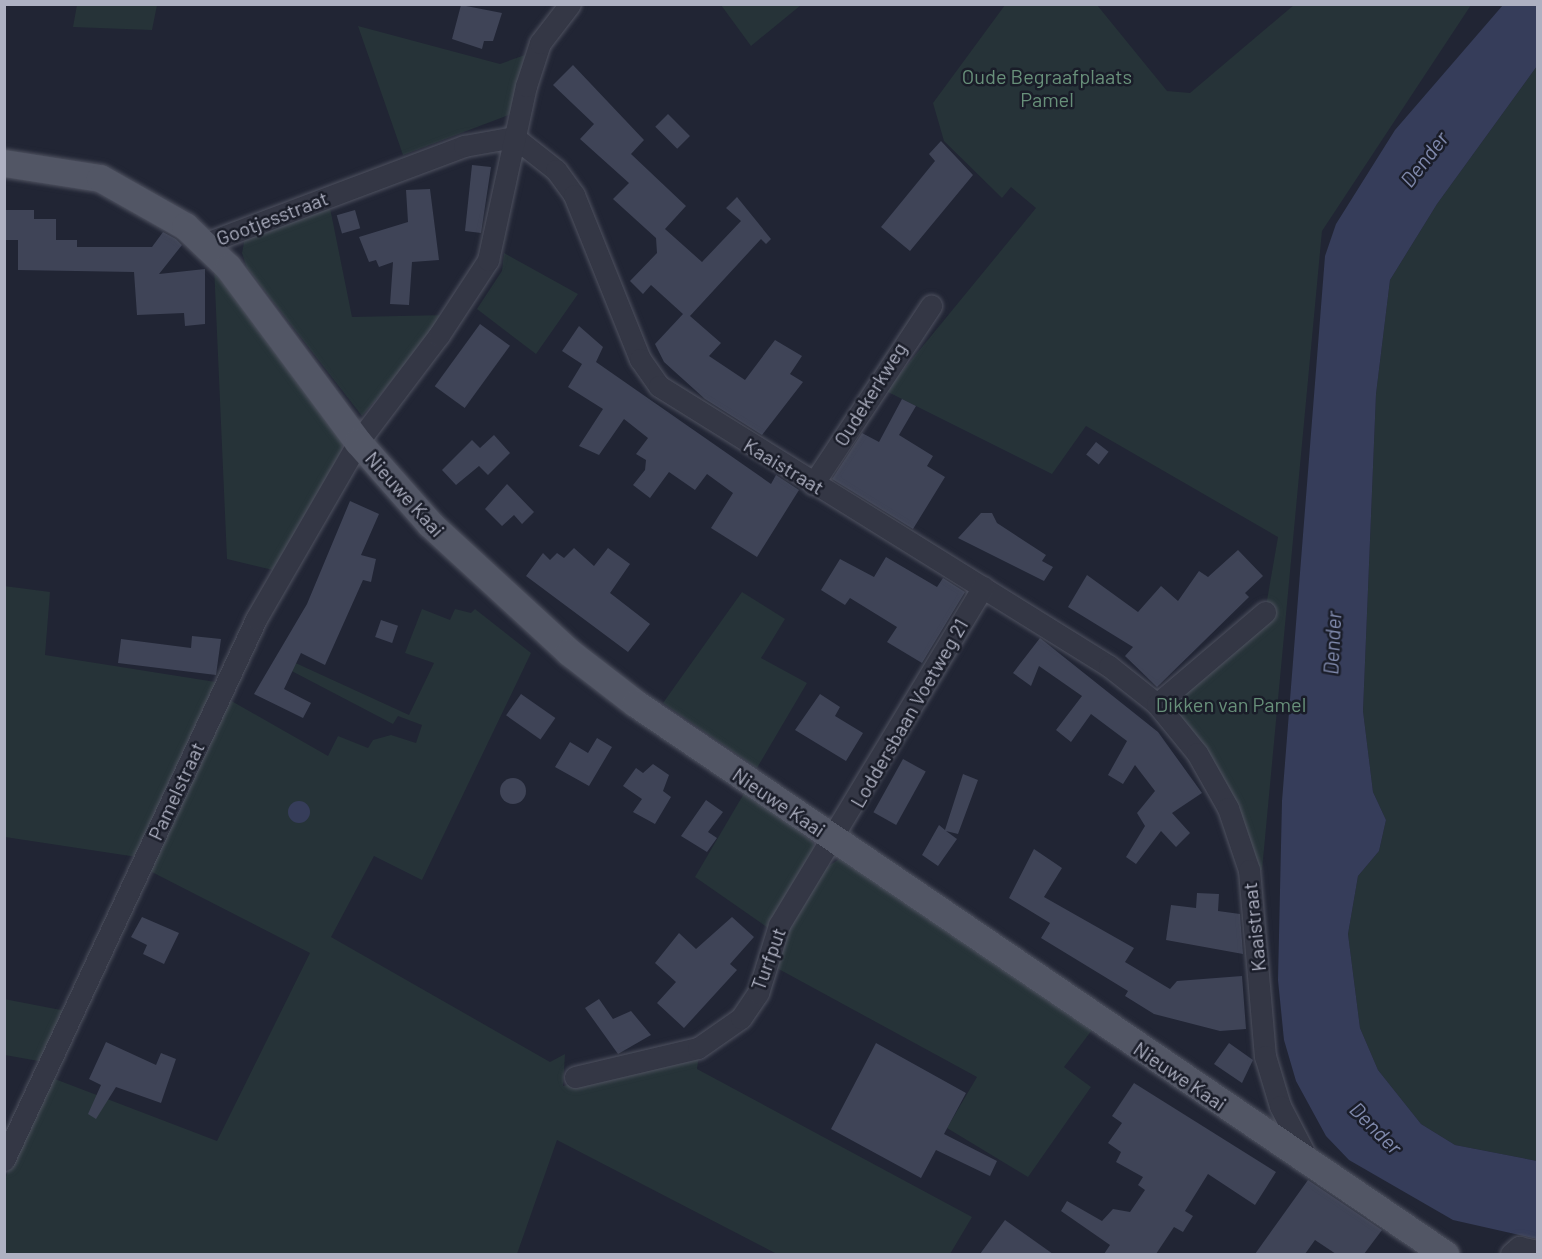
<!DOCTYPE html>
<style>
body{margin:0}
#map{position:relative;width:1542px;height:1259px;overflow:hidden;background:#212534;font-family:Barlow,sans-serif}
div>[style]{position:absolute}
.green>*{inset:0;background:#263338}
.water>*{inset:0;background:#363d5a}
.round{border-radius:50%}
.building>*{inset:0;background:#3f4457;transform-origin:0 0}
.roads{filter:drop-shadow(0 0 2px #4f5260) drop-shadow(0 0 2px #4f5260)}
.minor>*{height:21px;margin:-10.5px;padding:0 10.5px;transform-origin:10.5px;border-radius:10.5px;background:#343745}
.major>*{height:27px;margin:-13.5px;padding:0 13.5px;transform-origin:13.5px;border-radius:13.5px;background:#525665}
span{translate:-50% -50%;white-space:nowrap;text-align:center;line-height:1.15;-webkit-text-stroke:5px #1a1d29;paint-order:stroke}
.park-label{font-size:20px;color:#68907a}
.street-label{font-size:20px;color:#aeb1c2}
.water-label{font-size:21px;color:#808aad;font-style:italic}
.frame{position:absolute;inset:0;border:6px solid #aeb1c2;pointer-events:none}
</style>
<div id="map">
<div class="green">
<div style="clip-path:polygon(77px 5px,77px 4px,157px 5px,152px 30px,73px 27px)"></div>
<div style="clip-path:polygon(721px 5px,801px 5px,751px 46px)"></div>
<div style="clip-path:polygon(1005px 5px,1097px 5px,1167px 91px,1190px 93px,1294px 5px,1471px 5px,1322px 231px,1262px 870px,1256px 870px,1222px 775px,1191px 729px,1157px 704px,1265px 612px,1278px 537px,1086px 426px,1052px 474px,886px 391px,1036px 208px,1011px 187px,1002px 198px,944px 141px,933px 103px)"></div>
<div style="clip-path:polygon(358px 26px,500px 64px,525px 55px,511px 114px,403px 155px)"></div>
<div style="clip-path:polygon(1537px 66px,1537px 1161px,1455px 1145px,1421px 1124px,1378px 1070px,1360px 1028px,1348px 934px,1358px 876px,1379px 851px,1386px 820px,1373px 792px,1363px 711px,1376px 394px,1390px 280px,1437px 204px)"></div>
<div style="clip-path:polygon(330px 208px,352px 317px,448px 315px,362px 416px,247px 268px,242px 253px,245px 237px)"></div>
<div style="clip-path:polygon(504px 253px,578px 294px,536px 354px,477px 309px,502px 271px)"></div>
<div style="clip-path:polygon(214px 265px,342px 440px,342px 450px,273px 570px,227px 559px)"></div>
<div style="clip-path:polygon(4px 586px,50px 592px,45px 655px,222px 683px,137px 857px,5px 837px)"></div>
<div style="clip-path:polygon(742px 592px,785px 619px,761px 658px,807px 683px,757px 768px,663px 703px)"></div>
<div style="clip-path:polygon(422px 609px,450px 620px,455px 609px,471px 613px,475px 609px,531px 653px,422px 880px,374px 856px,331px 937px,550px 1062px,565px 1054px,563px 1086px,699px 1054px,697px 1069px,972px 1217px,950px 1254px,777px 1254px,557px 1140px,517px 1254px,5px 1254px,5px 1179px,47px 1076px,217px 1141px,310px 953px,148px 870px,228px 699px,328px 756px,338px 736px,368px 748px,373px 740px,391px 735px,416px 743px,422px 725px,398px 716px,393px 724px,284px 667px,289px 660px,409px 715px,434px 663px,405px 653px)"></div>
<div style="clip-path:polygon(746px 790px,813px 842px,815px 850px,771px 930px,695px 877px)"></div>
<div style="clip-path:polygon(842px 857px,1092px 1030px,1064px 1067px,1091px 1087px,1028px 1177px,947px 1128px,977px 1077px,775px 967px,794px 914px,817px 874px)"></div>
<div style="clip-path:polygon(4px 999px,66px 1011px,44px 1062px,5px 1055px)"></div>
</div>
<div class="water">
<div style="clip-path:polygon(1503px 5px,1537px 5px,1537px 66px,1437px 204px,1390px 280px,1376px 394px,1363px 711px,1373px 792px,1386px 820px,1379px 851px,1358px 876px,1348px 934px,1360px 1028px,1378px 1070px,1421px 1124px,1455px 1145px,1537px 1161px,1537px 1239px,1453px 1220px,1349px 1160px,1326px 1136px,1296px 1081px,1284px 1040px,1278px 980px,1282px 801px,1325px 256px,1336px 224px,1395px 130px)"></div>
<div class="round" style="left:288px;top:801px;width:22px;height:22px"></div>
</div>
<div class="building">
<div style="clip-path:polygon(461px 5px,502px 13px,493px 41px,484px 41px,482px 49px,452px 39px)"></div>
<div style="clip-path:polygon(573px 65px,644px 140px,631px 154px,686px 206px,665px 229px,702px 262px,741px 221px,726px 208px,737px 197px,771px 239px,766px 244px,761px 239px,690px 316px,721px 343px,709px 356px,745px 380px,775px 340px,802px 356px,790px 374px,803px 382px,762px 435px,705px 399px,664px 362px,655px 344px,683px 314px,651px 285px,643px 294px,630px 281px,657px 253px,656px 238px,613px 199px,629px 183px,580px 139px,594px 124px,553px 85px)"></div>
<div style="left:668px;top:114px;width:31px;height:18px;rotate:45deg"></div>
<div style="clip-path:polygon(941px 141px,973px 175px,910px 251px,881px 227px,935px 161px,929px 154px)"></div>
<div style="clip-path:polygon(472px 165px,491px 167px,481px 233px,465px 231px)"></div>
<div style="clip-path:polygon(430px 189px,439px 260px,412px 262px,409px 305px,390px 304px,393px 262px,379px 267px,376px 260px,369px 262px,359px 237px,408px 222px,406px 190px)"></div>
<div style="clip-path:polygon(4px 210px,34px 210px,34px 219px,56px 219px,56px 240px,77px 240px,77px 247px,152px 247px,163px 232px,176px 239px,182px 245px,159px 274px,205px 269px,205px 324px,185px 326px,184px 313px,137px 315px,134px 272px,18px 270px,18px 240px,4px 240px)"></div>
<div style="left:355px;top:210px;width:19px;height:19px;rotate:74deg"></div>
<div style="left:480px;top:324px;width:37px;height:77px;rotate:36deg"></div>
<div style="clip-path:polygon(579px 326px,603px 347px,596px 362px,771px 484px,776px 475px,799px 490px,757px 557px,711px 528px,733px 493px,707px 474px,695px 490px,669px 472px,650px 498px,633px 485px,645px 470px,646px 460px,636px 454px,648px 438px,624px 419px,599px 455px,579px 446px,603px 409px,568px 387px,582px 364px,562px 351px)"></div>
<div style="clip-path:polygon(902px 399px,916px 406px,899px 435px,933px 456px,927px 466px,945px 477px,913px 529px,832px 479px,862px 433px,879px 442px)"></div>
<div style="clip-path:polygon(494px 435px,510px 453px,488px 475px,479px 466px,456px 485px,442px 470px,472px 440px,480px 448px)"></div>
<div style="left:1096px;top:442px;width:16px;height:16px;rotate:38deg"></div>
<div style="clip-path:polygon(507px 484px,534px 512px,522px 524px,514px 515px,502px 526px,485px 509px)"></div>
<div style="clip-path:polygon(350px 501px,379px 514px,361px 555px,376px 559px,371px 582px,363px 580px,325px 665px,301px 653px,284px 689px,311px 703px,303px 718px,254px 694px,307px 604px)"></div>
<div style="clip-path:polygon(981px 513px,992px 513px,997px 523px,1046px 555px,1042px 561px,1053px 567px,1044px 581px,958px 538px)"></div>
<div style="clip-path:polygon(574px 548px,594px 566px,608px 548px,630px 564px,610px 593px,650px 624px,628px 652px,526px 576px,543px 553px,550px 560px,557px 553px,564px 558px)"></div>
<div style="clip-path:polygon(1238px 550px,1263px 576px,1245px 593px,1249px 597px,1157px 687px,1125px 656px,1133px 647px,1068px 607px,1087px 575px,1138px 612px,1161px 586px,1178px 601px,1199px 571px,1208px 577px)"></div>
<div style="clip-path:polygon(886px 557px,937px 587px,943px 578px,965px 592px,922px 663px,887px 642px,897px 627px,850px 598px,845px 605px,821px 590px,840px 559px,874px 577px)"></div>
<div style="left:381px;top:620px;width:18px;height:18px;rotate:19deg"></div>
<div style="clip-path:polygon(192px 636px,221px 639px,216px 675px,118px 663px,121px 639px,191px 648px)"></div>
<div style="clip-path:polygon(1040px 638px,1158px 732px,1202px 793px,1172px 813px,1190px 833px,1176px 847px,1161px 831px,1136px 864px,1126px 857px,1145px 826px,1137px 813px,1155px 791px,1135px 765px,1123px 784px,1108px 775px,1127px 741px,1091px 714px,1071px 742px,1056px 730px,1082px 696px,1039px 666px,1031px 686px,1013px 673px)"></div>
<div style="left:521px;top:694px;width:42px;height:26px;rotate:35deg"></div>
<div style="clip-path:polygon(820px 694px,840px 707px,835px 716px,863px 733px,846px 761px,795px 730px)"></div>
<div style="clip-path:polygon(597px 738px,612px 747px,589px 786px,555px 767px,570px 742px,588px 753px)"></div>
<div style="left:903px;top:759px;width:26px;height:61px;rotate:29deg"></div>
<div style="clip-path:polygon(653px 764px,669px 775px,663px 791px,671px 797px,655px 824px,633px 812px,642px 799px,623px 786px,636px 768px,643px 773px)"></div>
<div style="clip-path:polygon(963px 774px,978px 780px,958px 834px,946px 831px,957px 839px,938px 866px,922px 855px,939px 825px,945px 830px)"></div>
<div class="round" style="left:500px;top:778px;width:26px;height:26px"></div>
<div style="clip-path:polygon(706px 800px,723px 812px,708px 832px,717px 838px,707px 852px,681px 836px)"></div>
<div style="clip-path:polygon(1034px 849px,1062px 868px,1044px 897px,1134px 948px,1125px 962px,1170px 989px,1177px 981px,1242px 976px,1246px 1029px,1220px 1031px,1154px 1014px,1125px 996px,1128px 991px,1041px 938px,1050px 923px,1009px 898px)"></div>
<div style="clip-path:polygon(1197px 893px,1219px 894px,1218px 911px,1240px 914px,1243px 954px,1166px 940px,1171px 905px,1196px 908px)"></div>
<div style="clip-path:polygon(142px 917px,179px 933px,164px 964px,143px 954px,147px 945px,131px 937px)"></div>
<div style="clip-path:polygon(732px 917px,754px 937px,730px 964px,737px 970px,684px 1028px,657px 1003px,676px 982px,655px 963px,679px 933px,696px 949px)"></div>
<div style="clip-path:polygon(599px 999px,613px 1019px,631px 1011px,651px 1035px,618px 1054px,585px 1008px)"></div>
<div style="clip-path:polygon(106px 1042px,156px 1065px,161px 1053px,176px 1059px,161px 1103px,116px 1087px,96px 1119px,88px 1114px,101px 1085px,89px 1079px)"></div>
<div style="clip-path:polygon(876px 1043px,966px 1093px,944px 1134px,997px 1161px,990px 1176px,936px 1150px,921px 1178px,831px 1129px)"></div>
<div style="clip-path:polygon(1229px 1043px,1253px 1060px,1242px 1083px,1214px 1064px)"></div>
<div style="clip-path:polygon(1134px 1083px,1276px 1172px,1255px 1205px,1208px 1174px,1185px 1211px,1193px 1216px,1183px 1232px,1174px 1227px,1156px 1254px,1104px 1254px,1110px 1245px,1061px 1211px,1067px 1201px,1102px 1221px,1113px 1209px,1130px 1212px,1145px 1190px,1138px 1185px,1143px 1177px,1116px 1162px,1121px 1152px,1108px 1143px,1122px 1123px,1112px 1116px)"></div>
<div style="clip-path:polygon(1308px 1180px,1382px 1230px,1364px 1254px,1336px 1254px,1315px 1240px,1305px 1254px,1255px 1254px)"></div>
<div style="clip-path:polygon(1005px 1220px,1053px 1254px,980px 1254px)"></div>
</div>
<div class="roads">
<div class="minor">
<div style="left:514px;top:137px;width:53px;rotate:38.2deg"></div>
<div style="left:556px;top:170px;width:31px;rotate:54deg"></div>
<div style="left:574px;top:195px;width:177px;rotate:68.1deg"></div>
<div style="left:640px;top:359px;width:33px;rotate:55deg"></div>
<div style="left:659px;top:386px;width:530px;rotate:31.89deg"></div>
<div style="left:1109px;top:666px;width:61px;rotate:38.4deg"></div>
<div style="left:1157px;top:704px;width:63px;rotate:50.8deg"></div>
<div style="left:1197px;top:753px;width:63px;rotate:60.6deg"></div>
<div style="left:1228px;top:808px;width:65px;rotate:71.3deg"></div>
<div style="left:1249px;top:870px;width:187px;rotate:85.1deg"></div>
<div style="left:1265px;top:1056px;width:52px;rotate:73.3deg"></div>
<div style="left:1280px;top:1106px;width:61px;rotate:62.6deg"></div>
<div style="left:206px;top:243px;width:276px;rotate:-20.6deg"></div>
<div style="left:464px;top:146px;width:51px;rotate:-10.2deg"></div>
<div style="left:813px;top:484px;width:214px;rotate:-56.5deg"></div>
<div style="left:1157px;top:704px;width:142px;rotate:-40.4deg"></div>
<div style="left:575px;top:1077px;width:126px;rotate:-13.3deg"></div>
<div style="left:698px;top:1048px;width:52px;rotate:-34.9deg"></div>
<div style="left:741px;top:1018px;width:30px;rotate:-56deg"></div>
<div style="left:758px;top:993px;width:71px;rotate:-72.8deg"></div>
<div style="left:779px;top:925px;width:395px;rotate:-58.9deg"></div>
<div style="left:4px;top:1160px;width:597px;rotate:-65.02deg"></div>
<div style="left:256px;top:619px;width:204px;rotate:-60deg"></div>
<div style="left:358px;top:442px;width:134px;rotate:-52.9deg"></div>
<div style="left:439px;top:335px;width:90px;rotate:-56.8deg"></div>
<div style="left:488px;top:260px;width:178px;rotate:-77.7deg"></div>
<div style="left:526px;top:86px;width:45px;rotate:-72deg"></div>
<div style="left:540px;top:43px;width:49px;rotate:-52.4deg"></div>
<div style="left:1511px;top:1254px;width:11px;rotate:-41deg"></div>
<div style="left:1519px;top:1247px;width:19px;rotate:12deg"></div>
</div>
<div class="major">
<div style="left:4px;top:163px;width:97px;rotate:8.9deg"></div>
<div style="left:100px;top:178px;width:98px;rotate:29.5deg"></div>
<div style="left:185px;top:226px;width:59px;rotate:43.6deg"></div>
<div style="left:228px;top:267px;width:218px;rotate:53.4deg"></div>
<div style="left:358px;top:442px;width:109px;rotate:48.7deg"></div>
<div style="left:430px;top:524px;width:189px;rotate:42.6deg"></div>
<div style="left:569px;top:652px;width:83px;rotate:37.7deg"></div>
<div style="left:635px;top:703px;width:980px;rotate:34.23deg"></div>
</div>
</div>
<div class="park-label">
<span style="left:1047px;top:88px">Oude Begraafplaats<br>Pamel</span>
<span style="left:1231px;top:704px">Dikken van Pamel</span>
</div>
<div class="street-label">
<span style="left:272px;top:218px;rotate:-21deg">Gootjesstraat</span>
<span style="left:870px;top:394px;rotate:-58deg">Oudekerkweg</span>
<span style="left:784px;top:466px;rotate:31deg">Kaaistraat</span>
<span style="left:405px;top:494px;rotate:48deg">Nieuwe Kaai</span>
<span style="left:909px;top:713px;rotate:-60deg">Loddersbaan Voetweg 21</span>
<span style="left:176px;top:791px;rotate:-65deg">Pamelstraat</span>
<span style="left:779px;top:802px;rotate:34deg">Nieuwe Kaai</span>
<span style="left:1254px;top:927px;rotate:-96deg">Kaaistraat</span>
<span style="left:768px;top:959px;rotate:-70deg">Turfput</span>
<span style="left:1180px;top:1076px;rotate:34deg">Nieuwe Kaai</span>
</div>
<div class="water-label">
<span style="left:1424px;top:159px;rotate:-52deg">Dender</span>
<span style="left:1332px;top:643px;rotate:-87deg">Dender</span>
<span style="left:1376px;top:1128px;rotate:45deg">Dender</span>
</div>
<div class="frame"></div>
</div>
